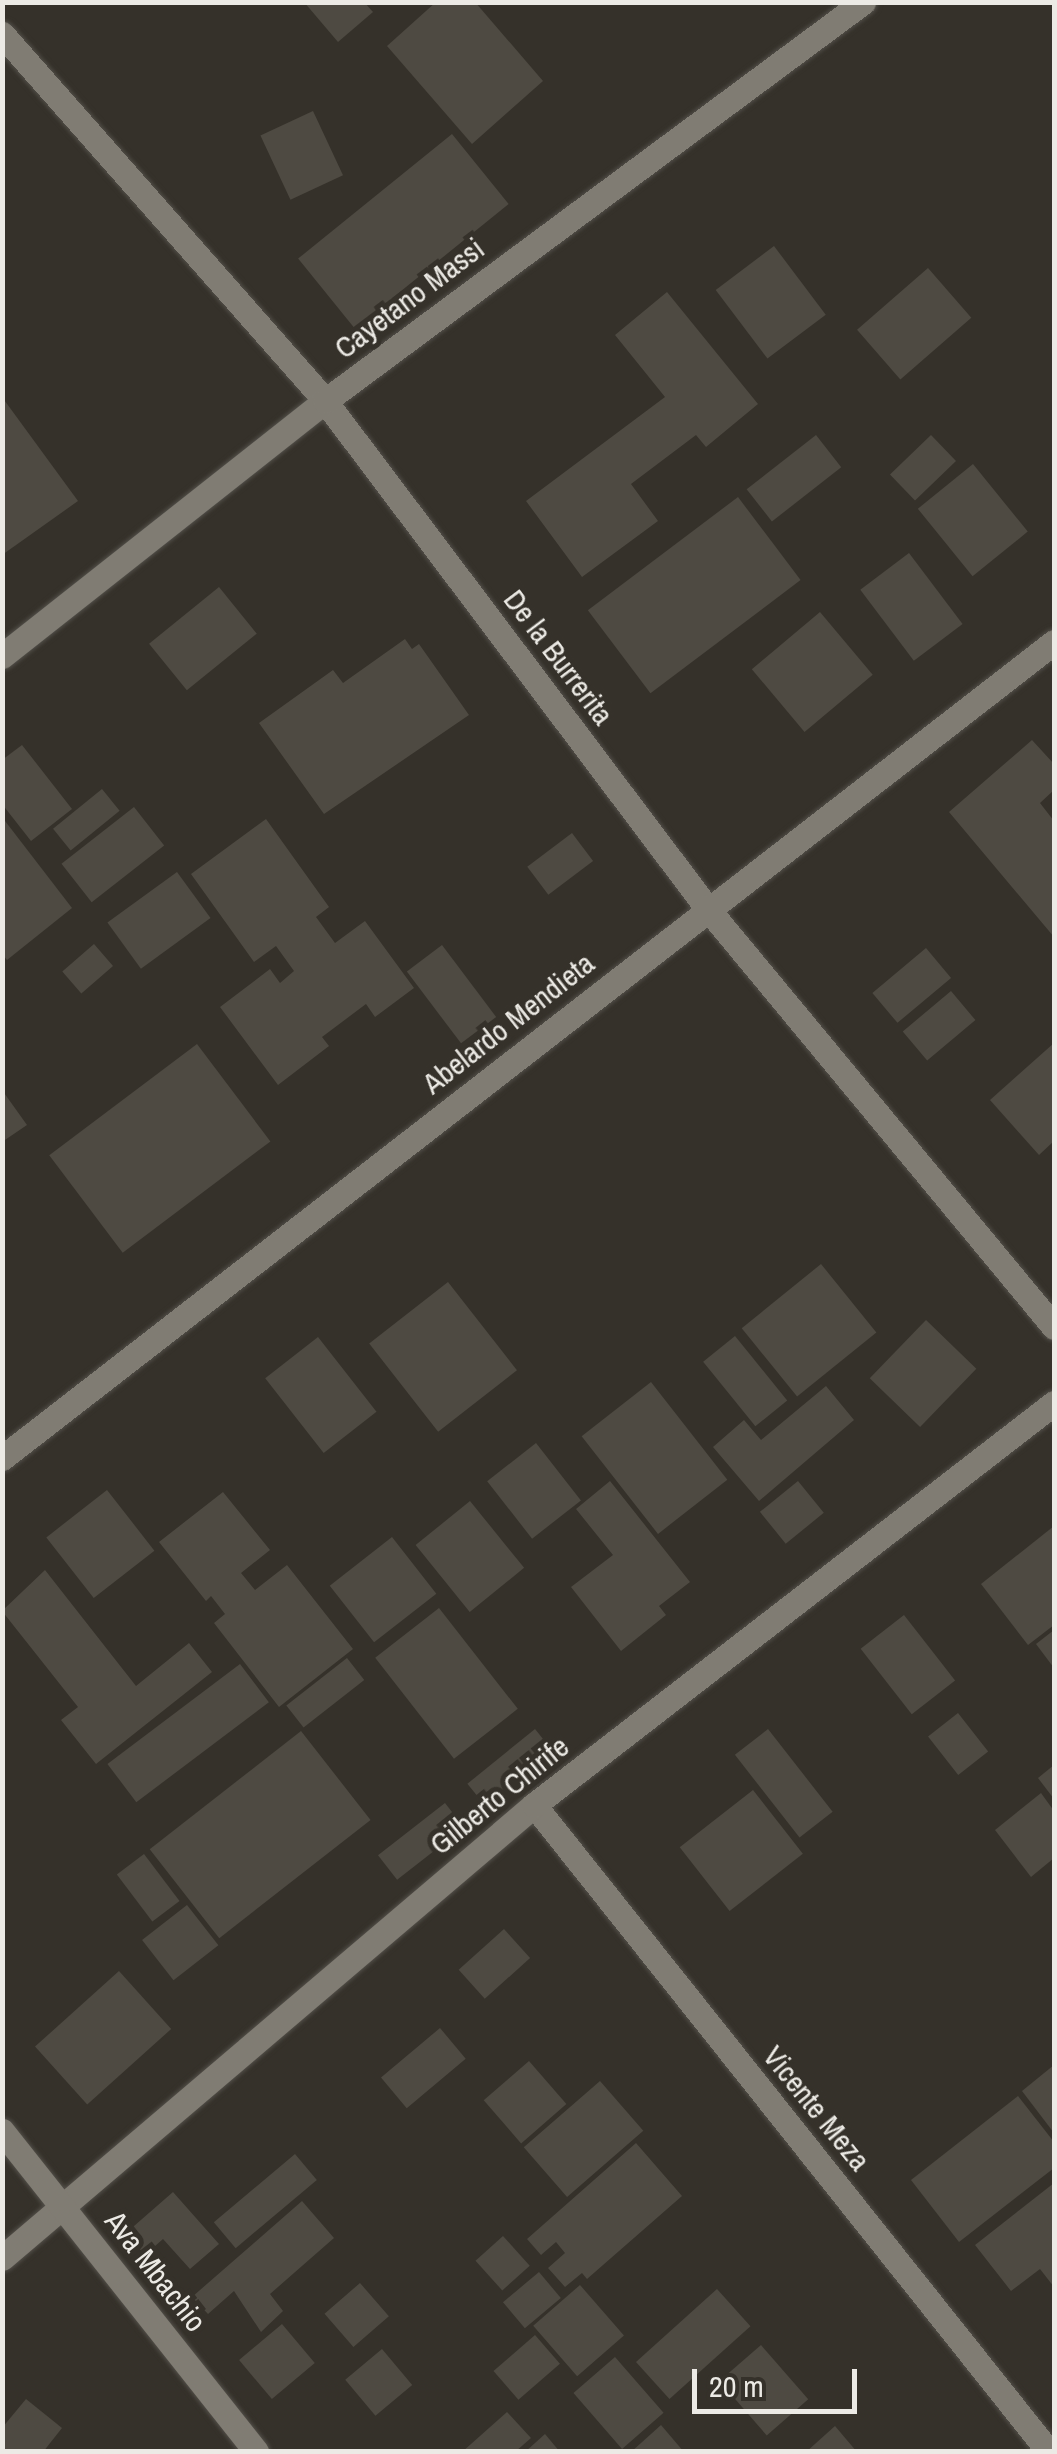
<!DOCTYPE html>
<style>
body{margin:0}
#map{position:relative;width:1057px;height:2454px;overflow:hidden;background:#35312a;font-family:"Archivo Narrow",sans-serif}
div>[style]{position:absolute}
.building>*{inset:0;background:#4e4a42;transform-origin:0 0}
.roads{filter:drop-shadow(0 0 2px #524f49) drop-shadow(0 0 2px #524f49)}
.minor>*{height:25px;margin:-12.5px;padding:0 12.5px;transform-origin:12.5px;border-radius:12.5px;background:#807c73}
.tertiary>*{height:25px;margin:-12.5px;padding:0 12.5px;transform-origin:12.5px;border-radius:12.5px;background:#807c73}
span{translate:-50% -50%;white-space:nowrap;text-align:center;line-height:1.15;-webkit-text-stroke:10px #35312a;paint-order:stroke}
.street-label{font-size:30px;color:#eceae5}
.frame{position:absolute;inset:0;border:5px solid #eceae5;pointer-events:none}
.scale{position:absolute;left:692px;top:2369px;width:165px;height:45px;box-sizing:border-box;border:5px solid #eceae5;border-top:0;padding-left:12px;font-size:30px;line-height:35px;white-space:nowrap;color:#eceae5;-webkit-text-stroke:8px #35312a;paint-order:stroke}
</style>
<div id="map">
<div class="building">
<div style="clip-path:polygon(304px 2px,364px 2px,373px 12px,338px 42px)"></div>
<div style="clip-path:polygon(436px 2px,475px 2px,543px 81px,472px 144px,387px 46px)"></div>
<div style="left:313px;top:111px;width:71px;height:58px;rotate:65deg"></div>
<div style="left:452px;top:134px;width:90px;height:198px;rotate:51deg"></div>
<div style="left:774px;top:246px;width:86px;height:73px;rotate:53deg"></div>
<div style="left:928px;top:268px;width:66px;height:94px;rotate:49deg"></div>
<div style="clip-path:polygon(667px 292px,758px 404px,706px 447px,696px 435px,631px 484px,658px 521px,582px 577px,526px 501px,665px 397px,615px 335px)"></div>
<div style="clip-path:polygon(2px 397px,78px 501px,2px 555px)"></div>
<div style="left:816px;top:435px;width:41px;height:88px;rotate:52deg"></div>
<div style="left:931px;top:435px;width:36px;height:57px;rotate:46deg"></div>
<div style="left:973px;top:464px;width:87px;height:71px;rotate:51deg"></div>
<div style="left:738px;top:497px;width:104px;height:188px;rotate:53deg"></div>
<div style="left:909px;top:553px;width:89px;height:61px;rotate:53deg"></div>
<div style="left:219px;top:587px;width:60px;height:90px;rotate:51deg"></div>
<div style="left:820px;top:612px;width:82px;height:89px;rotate:50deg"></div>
<div style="clip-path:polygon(405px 639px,412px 649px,419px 644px,469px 715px,324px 814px,259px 723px,333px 670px,343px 683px)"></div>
<div style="clip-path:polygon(1032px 740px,1054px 764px,1054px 790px,1040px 803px,1054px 821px,1054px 937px,949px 812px)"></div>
<div style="clip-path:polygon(22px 745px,72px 809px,31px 841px,2px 804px,2px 760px)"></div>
<div style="left:102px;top:789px;width:28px;height:63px;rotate:51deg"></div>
<div style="left:134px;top:807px;width:49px;height:92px;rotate:52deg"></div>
<div style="clip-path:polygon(2px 817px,72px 908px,7px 960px,2px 954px)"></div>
<div style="clip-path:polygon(266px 819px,329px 907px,316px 917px,335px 943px,365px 921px,414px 988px,375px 1017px,366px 1004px,322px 1037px,329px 1046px,278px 1085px,220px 1007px,270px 969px,280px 983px,294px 971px,276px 946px,254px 962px,191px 874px)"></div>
<div style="left:572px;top:833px;width:35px;height:56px;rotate:53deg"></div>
<div style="left:177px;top:872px;width:57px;height:86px;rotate:54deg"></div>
<div style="left:94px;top:944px;width:29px;height:42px;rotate:49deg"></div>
<div style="left:442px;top:945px;width:90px;height:44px;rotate:53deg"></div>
<div style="left:926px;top:948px;width:39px;height:70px;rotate:50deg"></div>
<div style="left:951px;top:991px;width:38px;height:63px;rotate:50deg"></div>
<div style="clip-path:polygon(1054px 1043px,1054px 1141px,1039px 1155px,990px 1100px)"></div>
<div style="left:197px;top:1044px;width:122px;height:185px;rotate:53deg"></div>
<div style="clip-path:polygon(2px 1090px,27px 1125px,2px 1142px)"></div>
<div style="left:821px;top:1264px;width:88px;height:102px;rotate:51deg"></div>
<div style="left:448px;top:1282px;width:112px;height:100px;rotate:52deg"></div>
<div style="left:926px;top:1320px;width:70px;height:81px;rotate:44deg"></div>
<div style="left:735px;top:1336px;width:83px;height:41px;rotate:51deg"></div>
<div style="left:318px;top:1337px;width:95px;height:67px;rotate:52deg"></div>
<div style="left:651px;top:1382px;width:124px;height:88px;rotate:52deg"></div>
<div style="clip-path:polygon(826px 1386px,854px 1420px,759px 1501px,713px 1447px,744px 1420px,761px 1440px)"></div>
<div style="left:536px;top:1443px;width:73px;height:62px;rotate:52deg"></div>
<div style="clip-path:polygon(610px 1481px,690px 1582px,659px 1606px,666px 1615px,621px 1651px,571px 1587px,613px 1555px,576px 1509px)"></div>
<div style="left:798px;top:1481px;width:41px;height:49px;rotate:51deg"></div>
<div style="left:107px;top:1490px;width:77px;height:77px;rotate:52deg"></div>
<div style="clip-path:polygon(223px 1492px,270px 1550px,241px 1573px,255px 1590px,287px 1565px,353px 1649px,279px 1707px,214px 1623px,225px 1614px,211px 1596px,206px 1601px,159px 1542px)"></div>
<div style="left:470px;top:1501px;width:86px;height:70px;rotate:51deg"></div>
<div style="clip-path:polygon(1054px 1526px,1054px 1625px,1028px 1645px,981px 1584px)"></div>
<div style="left:392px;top:1537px;width:72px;height:79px;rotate:52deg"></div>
<div style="clip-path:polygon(45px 1570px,136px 1686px,189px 1643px,212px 1672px,96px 1764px,61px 1720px,78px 1707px,2px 1611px)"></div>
<div style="left:439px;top:1608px;width:128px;height:81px;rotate:52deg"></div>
<div style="left:904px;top:1615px;width:83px;height:55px;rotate:52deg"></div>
<div style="clip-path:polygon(1054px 1630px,1054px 1668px,1036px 1644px)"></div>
<div style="left:347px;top:1658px;width:28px;height:77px;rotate:52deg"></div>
<div style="left:240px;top:1664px;width:48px;height:166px;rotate:53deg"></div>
<div style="left:958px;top:1713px;width:49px;height:38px;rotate:52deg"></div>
<div style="left:535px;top:1729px;width:33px;height:87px;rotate:51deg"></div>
<div style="left:768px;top:1729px;width:105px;height:42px;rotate:52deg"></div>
<div style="left:301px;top:1731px;width:113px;height:192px;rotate:52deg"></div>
<div style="clip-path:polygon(1054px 1765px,1054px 1799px,1038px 1778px)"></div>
<div style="left:753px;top:1790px;width:81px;height:93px;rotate:52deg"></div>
<div style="clip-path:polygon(1041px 1793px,1054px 1811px,1054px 1858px,1031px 1877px,995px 1830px)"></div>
<div style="left:445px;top:1803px;width:31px;height:85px;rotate:52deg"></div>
<div style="left:144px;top:1854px;width:59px;height:34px;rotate:53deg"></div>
<div style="left:187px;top:1905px;width:51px;height:57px;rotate:52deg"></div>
<div style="left:504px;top:1929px;width:39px;height:61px;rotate:48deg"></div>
<div style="left:119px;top:1971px;width:78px;height:113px;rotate:48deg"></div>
<div style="left:440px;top:2028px;width:40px;height:77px;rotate:50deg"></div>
<div style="left:529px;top:2061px;width:57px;height:60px;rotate:49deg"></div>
<div style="clip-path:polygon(1054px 2065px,1054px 2133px,1022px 2091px)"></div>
<div style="left:600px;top:2081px;width:66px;height:101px;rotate:49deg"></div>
<div style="clip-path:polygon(1018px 2096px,1054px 2142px,1054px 2168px,959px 2242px,911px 2180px)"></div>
<div style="clip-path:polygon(636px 2143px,682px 2196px,587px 2279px,582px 2273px,565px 2287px,548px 2268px,565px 2253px,556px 2242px,541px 2255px,527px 2239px)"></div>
<div style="left:295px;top:2154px;width:34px;height:106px;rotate:50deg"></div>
<div style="clip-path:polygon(1054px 2183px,1054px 2287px,1040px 2269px,1011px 2291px,975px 2245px)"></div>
<div style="clip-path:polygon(173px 2192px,219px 2244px,190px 2269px,163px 2239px,145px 2255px,126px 2233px)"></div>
<div style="clip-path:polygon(302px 2201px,334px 2238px,270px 2294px,283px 2311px,261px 2332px,234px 2291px,208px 2314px,192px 2297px)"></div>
<div style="left:503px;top:2236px;width:40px;height:37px;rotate:48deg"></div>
<div style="left:539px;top:2272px;width:34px;height:47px;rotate:50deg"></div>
<div style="left:360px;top:2283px;width:44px;height:47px;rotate:49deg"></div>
<div style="left:580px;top:2285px;width:67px;height:62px;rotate:49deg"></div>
<div style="left:717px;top:2289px;width:50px;height:109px;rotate:48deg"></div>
<div style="left:282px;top:2324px;width:51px;height:56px;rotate:50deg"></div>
<div style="left:535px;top:2335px;width:38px;height:55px;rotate:49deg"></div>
<div style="left:761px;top:2345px;width:72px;height:55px;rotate:49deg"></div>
<div style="left:382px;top:2349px;width:47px;height:48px;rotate:50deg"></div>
<div style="left:615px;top:2357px;width:74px;height:55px;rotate:49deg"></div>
<div style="clip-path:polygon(26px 2399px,62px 2428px,43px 2452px,2px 2452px,2px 2428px)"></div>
<div style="clip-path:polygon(507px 2412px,531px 2438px,515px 2452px,462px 2452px)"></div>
<div style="clip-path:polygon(661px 2425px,684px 2452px,631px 2452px)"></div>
<div style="clip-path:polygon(835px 2426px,857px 2452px,806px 2452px)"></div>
<div style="clip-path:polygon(545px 2434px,560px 2452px,525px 2452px)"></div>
</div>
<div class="roads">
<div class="minor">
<div style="left:2px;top:34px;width:489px;rotate:48.6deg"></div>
<div style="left:325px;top:401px;width:635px;rotate:53deg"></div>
<div style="left:707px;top:908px;width:544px;rotate:50.37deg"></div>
<div style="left:2px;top:656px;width:412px;rotate:-38.3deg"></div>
<div style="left:325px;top:401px;width:670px;rotate:-36.56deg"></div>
<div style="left:2px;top:1458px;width:1331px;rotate:-37.8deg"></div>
<div style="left:534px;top:1805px;width:827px;rotate:51.48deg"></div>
<div style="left:2px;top:2258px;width:699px;rotate:-40.41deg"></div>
<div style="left:534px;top:1805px;width:657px;rotate:-37.71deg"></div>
</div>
<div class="tertiary">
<div style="left:2px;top:2131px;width:409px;rotate:51.6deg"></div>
</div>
</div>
<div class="street-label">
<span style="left:409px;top:298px;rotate:-37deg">Cayetano Massi</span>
<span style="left:559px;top:657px;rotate:53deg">De la Burrerita</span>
<span style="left:508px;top:1023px;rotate:-38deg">Abelardo Mendieta</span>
<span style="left:499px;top:1795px;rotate:-39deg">Gilberto Chirife</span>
<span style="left:817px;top:2108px;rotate:51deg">Vicente Meza</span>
<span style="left:156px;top:2271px;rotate:52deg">Ava Mbachio</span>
</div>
<div class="frame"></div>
<div class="scale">20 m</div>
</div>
